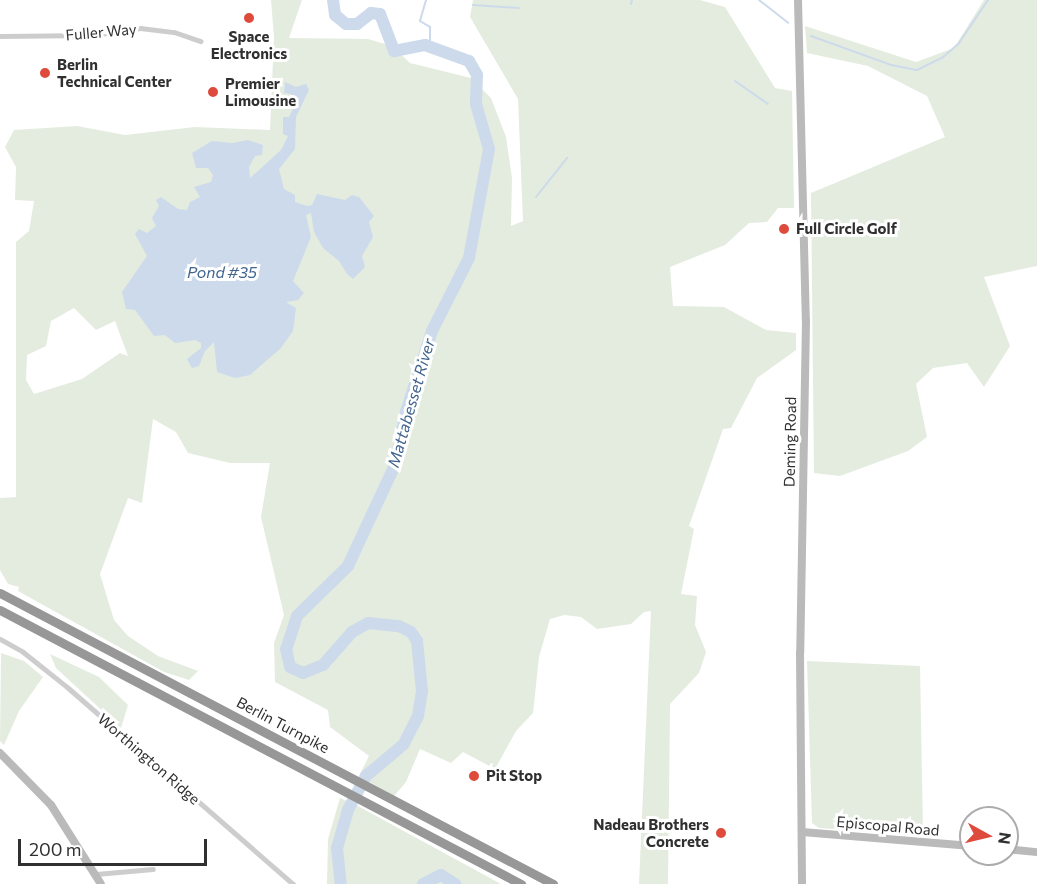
<!DOCTYPE html>
<style>
body{margin:0}
#map{position:relative;width:1037px;height:884px;overflow:hidden;background:#fff;font-family:Commissioner,sans-serif}
div>[style]{position:absolute}
.green>*{inset:0;background:#e4ecdf}
.water>*{inset:0;background:#ccdaeb}
.stream>*{height:2px;margin:-1px;padding:0 1px;transform-origin:1px;border-radius:1px;background:#ccdaeb}
.river>*{height:12px;margin:-6px;padding:0 6px;transform-origin:6px;border-radius:6px;background:#ccdaeb}
.street>*{height:5px;margin:-2.5px;padding:0 2.5px;transform-origin:2.5px;border-radius:2.5px;background:#cdcdcd}
.secondary>*{height:8px;margin:-4px;padding:0 4px;transform-origin:4px;border-radius:4px;background:#bababa}
.highway>*{height:9px;margin:-4.5px;padding:0 4.5px;transform-origin:4.5px;border-radius:4.5px;background:#979797}
.dots>*{width:16px;height:16px;translate:-50% -50%;box-sizing:border-box;border:3px solid #fff;border-radius:50%}
span{translate:-50% -50%;white-space:nowrap;text-align:center;line-height:1.15;-webkit-text-stroke:6px #fff;paint-order:stroke}
.street-label{font-size:15px;color:#303030}
.poi-label{font-size:15px;color:#303030;font-weight:700}
.left{translate:0 -50%;text-align:left}
.right{translate:-100% -50%;text-align:right}
.water-label{font-size:16px;color:#41648f;font-style:italic}
.north{position:absolute;left:959px;top:806px;width:60px;height:60px;box-sizing:border-box;background:#fff;border:2px solid #acacac;border-radius:50%;rotate:98deg;font-size:16px;font-weight:700;line-height:24px;text-align:center;color:#303030}
.north::after{content:'';display:block;margin:auto;width:21px;height:27px;background:#de4a3b;clip-path:polygon(50% 0,100% 100%,50% 72%,0 100%)}
.scale{position:absolute;left:18px;top:839px;width:189px;height:27px;box-sizing:border-box;border:3px solid #303030;border-top:0;padding-left:8px;font-size:18px;line-height:21px;white-space:nowrap;color:#303030;-webkit-text-stroke:4px #fff;paint-order:stroke}
</style>
<div id="map">
<div class="green">
<div style="clip-path:polygon(evenodd,271px 0,302px 0,289px 38px,368px 39px,392px 46px,410px 63px,471px 78px,491px 98px,506px 137px,512px 178px,511px 226px,523px 221px,518px 99px,470px 17px,473px 0,700px 0,725px 7px,775px 88px,792px 91px,794px 208px,778px 208px,767px 222px,749px 223px,725px 245px,670px 267px,673px 306px,724px 307px,766px 330px,796px 333px,796px 350px,757px 378px,731px 428px,723px 429px,689px 526px,694px 529px,681px 594px,697px 596px,695px 625px,706px 652px,699px 673px,670px 704px,668px 884px,639px 884px,651px 611px,644px 612px,631px 624px,597px 629px,581px 617px,564px 615px,550px 619px,539px 657px,533px 713px,516px 731px,495px 769px,463px 752px,451px 763px,420px 749px,406px 782px,394px 796px,359px 776px,369px 756px,330px 727px,328px 710px,275px 682px,274px 643px,284px 615px,261px 517px,270px 463px,230px 463px,188px 453px,176px 432px,153px 419px,142px 503px,128px 498px,100px 574px,114px 620px,128px 636px,158px 656px,198px 671px,189px 680px,164px 672px,18px 591px,19px 587px,8px 584px,0 570px,0 498px,16px 497px,16px 242px,29px 231px,34px 201px,15px 200px,16px 167px,5px 147px,14px 130px,77px 126px,125px 135px,195px 127px,270px 130px,274px 37px,271px 0,74px 308px,96px 330px,115px 321px,128px 356px,120px 353px,82px 379px,34px 394px,26px 380px,27px 355px,46px 346px,51px 321px,74px 308px)"></div>
<div style="clip-path:polygon(984px 0,1037px 0,1037px 266px,984px 277px,1010px 346px,984px 387px,967px 363px,933px 368px,916px 384px,927px 437px,908px 451px,840px 476px,814px 473px,811px 193px,945px 137px,927px 96px,868px 66px,807px 53px,805px 26px,916px 62px,954px 48px)"></div>
<div style="clip-path:polygon(1px 653px,24px 661px,43px 677px,19px 711px,4px 745px,0 741px)"></div>
<div style="clip-path:polygon(50px 654px,99px 677px,128px 705px,121px 728px,56px 668px)"></div>
<div style="clip-path:polygon(807px 661px,920px 666px,923px 832px,915px 835px,819px 828px,812px 823px)"></div>
<div style="clip-path:polygon(340px 798px,356px 805px,501px 884px,327px 884px,328px 839px)"></div>
</div>
<div class="water">
<div style="clip-path:polygon(285px 82px,296px 87px,306px 84px,309px 90px,296px 117px,295px 149px,279px 169px,284px 189px,295px 195px,295px 202px,307px 206px,312px 205px,317px 194px,345px 200px,352px 195px,359px 197px,374px 216px,369px 222px,373px 237px,362px 256px,365px 267px,353px 279px,347px 274px,339px 261px,323px 248px,314px 232px,311px 213px,306px 215px,311px 237px,293px 281px,304px 293px,298px 300px,286px 302px,296px 308px,293px 331px,281px 348px,250px 375px,235px 378px,217px 372px,214px 342px,205px 351px,199px 366px,192px 368px,187px 359px,201px 348px,201px 343px,195px 340px,175px 343px,165px 335px,154px 336px,135px 310px,126px 309px,122px 292px,147px 256px,135px 234px,139px 229px,147px 233px,156px 226px,152px 218px,159px 206px,156px 200px,161px 197px,178px 209px,187px 210px,190px 202px,200px 197px,194px 187px,211px 182px,213px 175px,208px 168px,196px 168px,192px 153px,212px 141px,232px 143px,248px 140px,263px 145px,262px 155px,255px 156px,249px 167px,250px 178px,281px 150px,288px 136px,283px 134px,283px 117px,289px 117px,293px 109px,291px 94px,284px 93px)"></div>
</div>
<div class="stream">
<div style="left:426px;top:0;width:22px;rotate:106deg"></div>
<div style="left:420px;top:21px;width:12px;rotate:31deg"></div>
<div style="left:430px;top:27px;width:19px;rotate:90deg"></div>
<div style="left:759px;top:0;width:37px;rotate:38deg"></div>
<div style="left:631px;top:4px;width:4px;rotate:-76deg"></div>
<div style="left:473px;top:5px;width:46px;rotate:3.7deg"></div>
<div style="left:811px;top:36px;width:85px;rotate:19.9deg"></div>
<div style="left:891px;top:65px;width:26px;rotate:11deg"></div>
<div style="left:917px;top:70px;width:28px;rotate:-26deg"></div>
<div style="left:942px;top:58px;width:23px;rotate:-41deg"></div>
<div style="left:959px;top:43px;width:52px;rotate:-56deg"></div>
<div style="left:735px;top:81px;width:40px;rotate:34.9deg"></div>
<div style="left:536px;top:197px;width:50px;rotate:-51.5deg"></div>
</div>
<div class="river">
<div style="left:333px;top:0;width:15px;rotate:82deg"></div>
<div style="left:335px;top:15px;width:14px;rotate:39deg"></div>
<div style="left:346px;top:24px;width:11px"></div>
<div style="left:357px;top:24px;width:18px;rotate:-38deg"></div>
<div style="left:371px;top:13px;width:9px;rotate:6deg"></div>
<div style="left:380px;top:14px;width:40px;rotate:69deg"></div>
<div style="left:394px;top:51px;width:32px;rotate:-11deg"></div>
<div style="left:425px;top:45px;width:47px;rotate:20deg"></div>
<div style="left:469px;top:61px;width:16px;rotate:60deg"></div>
<div style="left:477px;top:75px;width:29px;rotate:92deg"></div>
<div style="left:476px;top:104px;width:47px;rotate:73.9deg"></div>
<div style="left:489px;top:149px;width:111px;rotate:100.4deg"></div>
<div style="left:469px;top:258px;width:82px;rotate:116.9deg"></div>
<div style="left:432px;top:331px;width:85px;rotate:107.8deg"></div>
<div style="left:406px;top:412px;width:54px;rotate:101.7deg"></div>
<div style="left:395px;top:465px;width:111px;rotate:115deg"></div>
<div style="left:348px;top:566px;width:71px;rotate:135.6deg"></div>
<div style="left:297px;top:616px;width:35px;rotate:108deg"></div>
<div style="left:286px;top:649px;width:18px;rotate:77deg"></div>
<div style="left:290px;top:667px;width:14px;rotate:25deg"></div>
<div style="left:303px;top:673px;width:22px;rotate:-22deg"></div>
<div style="left:323px;top:665px;width:44px;rotate:-48.7deg"></div>
<div style="left:352px;top:632px;width:18px;rotate:-29deg"></div>
<div style="left:368px;top:623px;width:31px;rotate:6deg"></div>
<div style="left:399px;top:626px;width:13px;rotate:27deg"></div>
<div style="left:411px;top:632px;width:11px;rotate:56deg"></div>
<div style="left:417px;top:641px;width:50px;rotate:84.3deg"></div>
<div style="left:422px;top:691px;width:25px;rotate:99deg"></div>
<div style="left:418px;top:716px;width:31px;rotate:117deg"></div>
<div style="left:404px;top:744px;width:50px;rotate:139.9deg"></div>
<div style="left:366px;top:776px;width:38px;rotate:118deg"></div>
<div style="left:348px;top:810px;width:40px;rotate:106deg"></div>
<div style="left:337px;top:848px;width:36px;rotate:84deg"></div>
<div style="left:423px;top:884px;width:20px;rotate:-27deg"></div>
<div style="left:441px;top:875px;width:17px;rotate:33deg"></div>
</div>
<div class="street">
<div style="left:0;top:36px;width:93px;rotate:-0.6deg"></div>
<div style="left:93px;top:35px;width:48px;rotate:-8.5deg"></div>
<div style="left:140px;top:28px;width:34px;rotate:7deg"></div>
<div style="left:174px;top:32px;width:28px;rotate:19deg"></div>
<div style="left:0;top:639px;width:26px;rotate:29deg"></div>
<div style="left:23px;top:652px;width:56px;rotate:38.5deg"></div>
<div style="left:67px;top:687px;width:300px;rotate:41.1deg"></div>
<div style="left:96px;top:874px;width:57px;rotate:-5deg"></div>
</div>
<div class="secondary">
<div style="left:798px;top:0;width:321px;rotate:88.6deg"></div>
<div style="left:806px;top:321px;width:332px;rotate:91deg"></div>
<div style="left:800px;top:653px;width:231px;rotate:89.5deg"></div>
<div style="left:0;top:753px;width:73px;rotate:45.6deg"></div>
<div style="left:51px;top:805px;width:93px;rotate:57.7deg"></div>
<div style="left:802px;top:832px;width:170px;rotate:4.7deg"></div>
<div style="left:1007px;top:849px;width:30px;rotate:6deg"></div>
</div>
<div class="highway">
<div style="left:0;top:593px;width:625px;rotate:27.75deg"></div>
<div style="left:0;top:610px;width:589px;rotate:27.74deg"></div>
</div>
<div class="dots">
<div style="left:249px;top:18px;background:#de4a3b"></div>
<div style="left:45px;top:73px;background:#de4a3b"></div>
<div style="left:213px;top:92px;background:#de4a3b"></div>
<div style="left:784px;top:229px;background:#de4a3b"></div>
<div style="left:474px;top:776px;background:#de4a3b"></div>
<div style="left:721px;top:833px;background:#de4a3b"></div>
</div>
<div class="street-label">
<span style="left:101px;top:32px;rotate:-5deg">Fuller Way</span>
<span style="left:790px;top:442px;rotate:-89deg">Deming Road</span>
<span style="left:283px;top:725px;rotate:28deg">Berlin Turnpike</span>
<span style="left:149px;top:759px;rotate:41deg">Worthington Ridge</span>
<span style="left:888px;top:826px;rotate:5deg">Episcopal Road</span>
</div>
<div class="poi-label">
<span style="left:249px;top:45px">Space<br>Electronics</span>
<span class="left" style="left:57px;top:73px">Berlin<br>Technical Center</span>
<span class="left" style="left:225px;top:92px">Premier<br>Limousine</span>
<span class="left" style="left:796px;top:229px">Full Circle Golf</span>
<span class="left" style="left:486px;top:776px">Pit Stop</span>
<span class="right" style="left:709px;top:833px">Nadeau Brothers<br>Concrete</span>
</div>
<div class="water-label">
<span style="left:222px;top:272px">Pond #35</span>
<span style="left:411px;top:403px;rotate:-74deg">Mattabesset River</span>
</div>
<div class="north">N</div>
<div class="scale">200 m</div>
</div>
